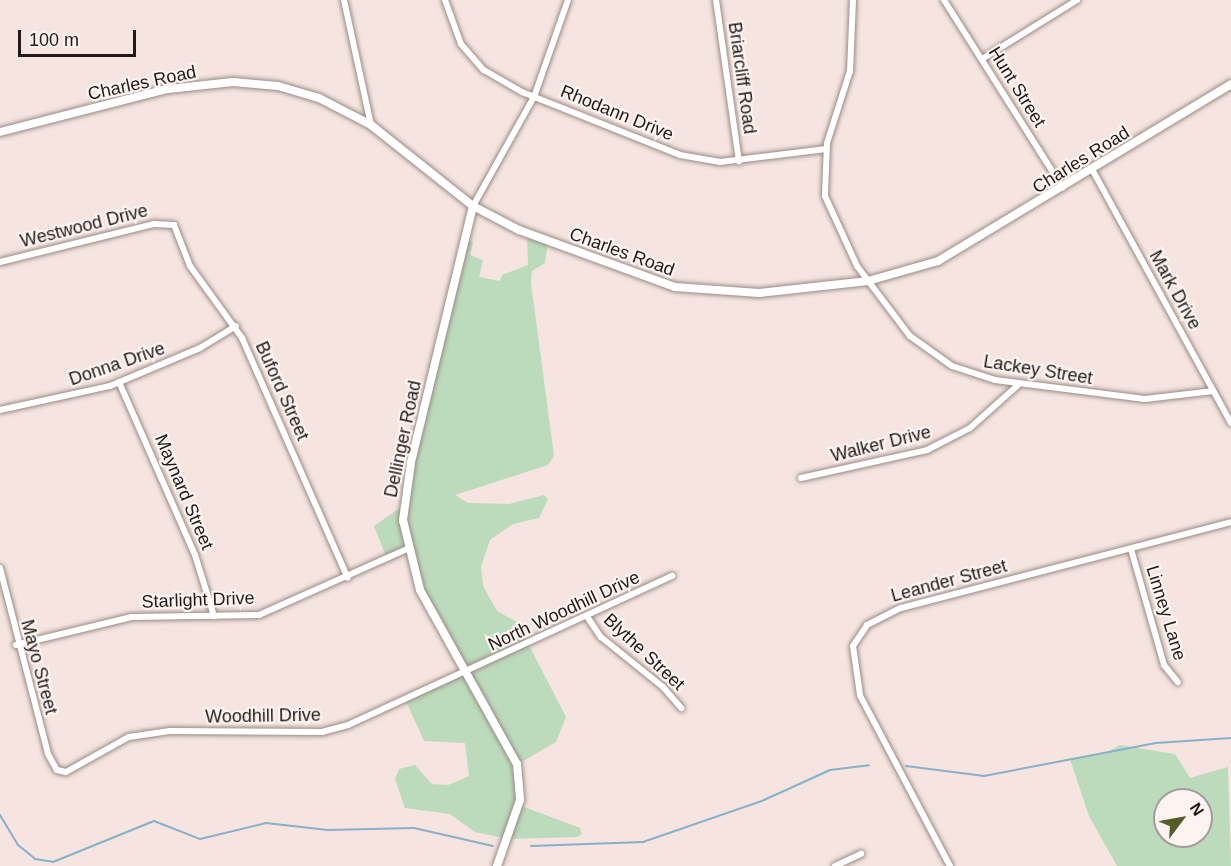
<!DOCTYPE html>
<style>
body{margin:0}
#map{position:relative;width:1231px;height:866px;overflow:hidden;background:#f5e4df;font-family:Arial,sans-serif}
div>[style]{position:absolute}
.green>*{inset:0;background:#bcdbbc}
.stream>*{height:2px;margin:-1px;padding:0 1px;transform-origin:1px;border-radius:1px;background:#88b0cb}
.roads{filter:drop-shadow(0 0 2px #9a8b86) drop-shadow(0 0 2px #9a8b86)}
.minor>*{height:6px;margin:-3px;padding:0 3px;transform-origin:3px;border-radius:3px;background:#fff}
.tertiary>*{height:8px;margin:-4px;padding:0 4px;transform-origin:4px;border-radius:4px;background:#fff}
span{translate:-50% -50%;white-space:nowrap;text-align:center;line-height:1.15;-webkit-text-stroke:4.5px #fdf3f0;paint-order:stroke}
.street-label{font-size:18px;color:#201a18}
.north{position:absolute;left:1153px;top:788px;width:60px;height:60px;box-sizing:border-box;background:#fdf3f0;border:2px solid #a59c9a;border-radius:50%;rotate:58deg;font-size:16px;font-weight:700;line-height:24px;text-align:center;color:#201a18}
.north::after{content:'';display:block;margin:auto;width:21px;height:27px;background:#555c2a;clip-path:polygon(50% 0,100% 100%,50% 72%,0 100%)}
.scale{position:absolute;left:18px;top:30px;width:118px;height:27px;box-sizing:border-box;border:3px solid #201a18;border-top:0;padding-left:8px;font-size:18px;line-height:21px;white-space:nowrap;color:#201a18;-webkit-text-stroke:4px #fdf3f0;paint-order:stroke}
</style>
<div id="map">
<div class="green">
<div style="clip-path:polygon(527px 233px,548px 241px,545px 263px,532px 271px,531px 283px,554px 456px,548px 465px,455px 495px,468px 503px,509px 504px,544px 495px,548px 499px,539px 518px,513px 524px,490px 540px,481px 566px,483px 586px,497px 611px,517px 622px,566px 717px,556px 742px,518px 764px,519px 805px,580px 828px,582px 834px,577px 837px,508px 839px,475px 832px,450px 814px,405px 808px,395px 779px,399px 769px,415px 765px,432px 784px,448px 785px,469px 776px,465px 743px,424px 741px,405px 699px,467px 673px,434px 619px,407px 550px,387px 559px,374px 526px,404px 505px,463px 239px,473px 242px,470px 255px,483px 260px,479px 277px,500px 281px,502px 275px,528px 265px)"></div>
<div style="clip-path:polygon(evenodd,1120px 745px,1175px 754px,1190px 778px,1228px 767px,1231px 866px,1117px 866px,1089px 816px,1070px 759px,1104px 754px,1120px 745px,1165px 800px,1201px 800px,1201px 836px,1165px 836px,1165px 800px)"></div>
</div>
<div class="stream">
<div style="left:906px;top:766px;width:79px;rotate:7.3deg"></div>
<div style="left:984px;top:776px;width:175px;rotate:-10.9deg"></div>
<div style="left:1156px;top:743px;width:75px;rotate:-3.8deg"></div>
<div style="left:0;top:815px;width:35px;rotate:59deg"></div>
<div style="left:18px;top:845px;width:22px;rotate:39deg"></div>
<div style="left:35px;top:859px;width:18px;rotate:9deg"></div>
<div style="left:53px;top:862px;width:109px;rotate:-22.1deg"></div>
<div style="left:154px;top:821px;width:49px;rotate:21.4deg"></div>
<div style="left:200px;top:839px;width:68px;rotate:-13.6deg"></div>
<div style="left:266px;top:823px;width:62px;rotate:6.4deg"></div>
<div style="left:328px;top:830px;width:86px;rotate:-1.3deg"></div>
<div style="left:414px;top:828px;width:81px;rotate:12.8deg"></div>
<div style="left:531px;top:846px;width:112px;rotate:-2deg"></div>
<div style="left:643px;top:842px;width:128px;rotate:-19.1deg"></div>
<div style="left:764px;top:800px;width:72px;rotate:-24.4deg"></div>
<div style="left:830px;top:770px;width:39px;rotate:-7deg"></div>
</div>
<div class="roads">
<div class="minor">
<div style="left:344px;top:0;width:128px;rotate:77.8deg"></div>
<div style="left:445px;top:0;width:47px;rotate:70deg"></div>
<div style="left:461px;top:44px;width:35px;rotate:49deg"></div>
<div style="left:484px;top:70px;width:44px;rotate:30.1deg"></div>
<div style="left:522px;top:92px;width:170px;rotate:21.7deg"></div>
<div style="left:680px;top:155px;width:41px;rotate:9.9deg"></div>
<div style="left:720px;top:162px;width:107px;rotate:-7deg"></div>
<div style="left:716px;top:0;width:163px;rotate:81.9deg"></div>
<div style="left:853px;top:0;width:71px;rotate:92.4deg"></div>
<div style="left:850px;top:71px;width:76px;rotate:107.7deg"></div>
<div style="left:827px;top:143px;width:53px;rotate:92.2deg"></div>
<div style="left:825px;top:196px;width:77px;rotate:65.4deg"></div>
<div style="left:857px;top:266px;width:88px;rotate:52.9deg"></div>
<div style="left:910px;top:336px;width:52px;rotate:35.5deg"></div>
<div style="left:952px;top:366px;width:45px;rotate:18deg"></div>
<div style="left:995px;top:380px;width:151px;rotate:7.2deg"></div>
<div style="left:1145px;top:399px;width:69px;rotate:-6.6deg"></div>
<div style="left:944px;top:0;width:222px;rotate:57.7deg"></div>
<div style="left:982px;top:59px;width:112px;rotate:-31.8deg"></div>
<div style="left:1093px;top:171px;width:287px;rotate:61.3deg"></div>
<div style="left:473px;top:206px;width:125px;rotate:-60.8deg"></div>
<div style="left:534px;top:97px;width:103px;rotate:-70.7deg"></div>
<div style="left:0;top:262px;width:159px;rotate:-13.9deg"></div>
<div style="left:154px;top:224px;width:20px;rotate:3deg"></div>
<div style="left:174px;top:225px;width:44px;rotate:68.7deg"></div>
<div style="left:190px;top:266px;width:89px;rotate:54.2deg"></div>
<div style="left:242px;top:338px;width:262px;rotate:66.2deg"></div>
<div style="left:119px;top:382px;width:189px;rotate:66.3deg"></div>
<div style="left:195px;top:555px;width:64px;rotate:72.7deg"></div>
<div style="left:0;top:410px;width:113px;rotate:-12.3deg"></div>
<div style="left:110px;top:386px;width:98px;rotate:-22.9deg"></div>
<div style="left:200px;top:348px;width:42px;rotate:-31.4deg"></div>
<div style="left:801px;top:478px;width:129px;rotate:-12.5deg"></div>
<div style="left:927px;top:450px;width:48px;rotate:-27.1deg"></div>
<div style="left:970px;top:428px;width:66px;rotate:-41.9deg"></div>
<div style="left:1131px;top:549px;width:121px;rotate:74.1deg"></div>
<div style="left:1164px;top:665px;width:22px;rotate:51deg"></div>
<div style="left:0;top:568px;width:192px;rotate:75.5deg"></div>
<div style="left:48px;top:754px;width:18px;rotate:61deg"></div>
<div style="left:57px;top:770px;width:9px;rotate:13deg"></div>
<div style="left:66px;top:772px;width:72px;rotate:-29.1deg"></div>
<div style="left:129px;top:737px;width:41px;rotate:-8.3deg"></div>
<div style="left:170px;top:731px;width:152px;rotate:0.4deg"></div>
<div style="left:322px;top:732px;width:27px;rotate:-15deg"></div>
<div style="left:348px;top:725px;width:357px;rotate:-24.7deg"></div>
<div style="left:588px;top:618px;width:23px;rotate:56deg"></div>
<div style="left:601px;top:637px;width:80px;rotate:38.9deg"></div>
<div style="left:663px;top:687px;width:28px;rotate:49deg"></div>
<div style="left:16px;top:645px;width:119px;rotate:-13.6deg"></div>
<div style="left:132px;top:617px;width:127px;rotate:-0.9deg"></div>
<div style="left:259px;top:615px;width:162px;rotate:-24deg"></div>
<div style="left:835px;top:866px;width:29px;rotate:-25deg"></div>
<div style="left:950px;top:866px;width:193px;rotate:-117.8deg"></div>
<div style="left:860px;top:695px;width:49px;rotate:-98.1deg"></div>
<div style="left:853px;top:646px;width:25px;rotate:-56deg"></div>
<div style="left:867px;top:625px;width:38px;rotate:-27deg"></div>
<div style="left:901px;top:608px;width:341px;rotate:-14.6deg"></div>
</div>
<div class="tertiary">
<div style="left:0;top:132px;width:173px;rotate:-14.4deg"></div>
<div style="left:168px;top:89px;width:65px;rotate:-6.1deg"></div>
<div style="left:233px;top:82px;width:45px;rotate:5.1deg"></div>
<div style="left:278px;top:86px;width:43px;rotate:16.3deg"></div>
<div style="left:319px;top:98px;width:59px;rotate:27.4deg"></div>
<div style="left:371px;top:125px;width:130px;rotate:38.5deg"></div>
<div style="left:473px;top:206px;width:52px;rotate:27.6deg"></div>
<div style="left:519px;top:230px;width:166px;rotate:20.1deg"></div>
<div style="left:675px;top:287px;width:84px;rotate:4.1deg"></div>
<div style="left:759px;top:293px;width:110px;rotate:-6.3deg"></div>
<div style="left:868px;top:281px;width:73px;rotate:-15.9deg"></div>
<div style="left:938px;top:261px;width:342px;rotate:-31.1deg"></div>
<div style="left:473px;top:206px;width:264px;rotate:103.6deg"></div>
<div style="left:411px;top:463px;width:58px;rotate:98deg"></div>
<div style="left:403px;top:520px;width:72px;rotate:76.3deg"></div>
<div style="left:420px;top:590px;width:199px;rotate:60.9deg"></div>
<div style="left:517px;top:764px;width:36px;rotate:85deg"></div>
<div style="left:520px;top:800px;width:70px;rotate:109.2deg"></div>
</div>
</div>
<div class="street-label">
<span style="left:742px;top:78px;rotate:82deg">Briarcliff Road</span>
<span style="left:142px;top:83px;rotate:-12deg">Charles Road</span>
<span style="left:1017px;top:87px;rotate:58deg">Hunt Street</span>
<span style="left:617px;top:113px;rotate:22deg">Rhodann Drive</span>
<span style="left:1081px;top:160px;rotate:-32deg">Charles Road</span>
<span style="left:84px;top:226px;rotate:-14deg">Westwood Drive</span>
<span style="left:622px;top:252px;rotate:20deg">Charles Road</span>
<span style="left:1175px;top:290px;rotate:61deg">Mark Drive</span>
<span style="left:117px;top:364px;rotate:-19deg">Donna Drive</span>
<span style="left:1038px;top:370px;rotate:9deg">Lackey Street</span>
<span style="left:282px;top:391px;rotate:66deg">Buford Street</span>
<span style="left:403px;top:439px;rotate:-78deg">Dellinger Road</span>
<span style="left:881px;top:444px;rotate:-14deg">Walker Drive</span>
<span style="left:184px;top:492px;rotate:67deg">Maynard Street</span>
<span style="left:949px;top:581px;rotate:-15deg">Leander Street</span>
<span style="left:198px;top:600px;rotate:-2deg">Starlight Drive</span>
<span style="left:564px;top:611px;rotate:-25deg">North Woodhill Drive</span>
<span style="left:1166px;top:613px;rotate:73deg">Linney Lane</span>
<span style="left:644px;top:652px;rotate:43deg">Blythe Street</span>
<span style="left:39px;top:667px;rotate:75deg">Mayo Street</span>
<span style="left:263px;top:716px;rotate:-1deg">Woodhill Drive</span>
</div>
<div class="north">N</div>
<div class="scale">100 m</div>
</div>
